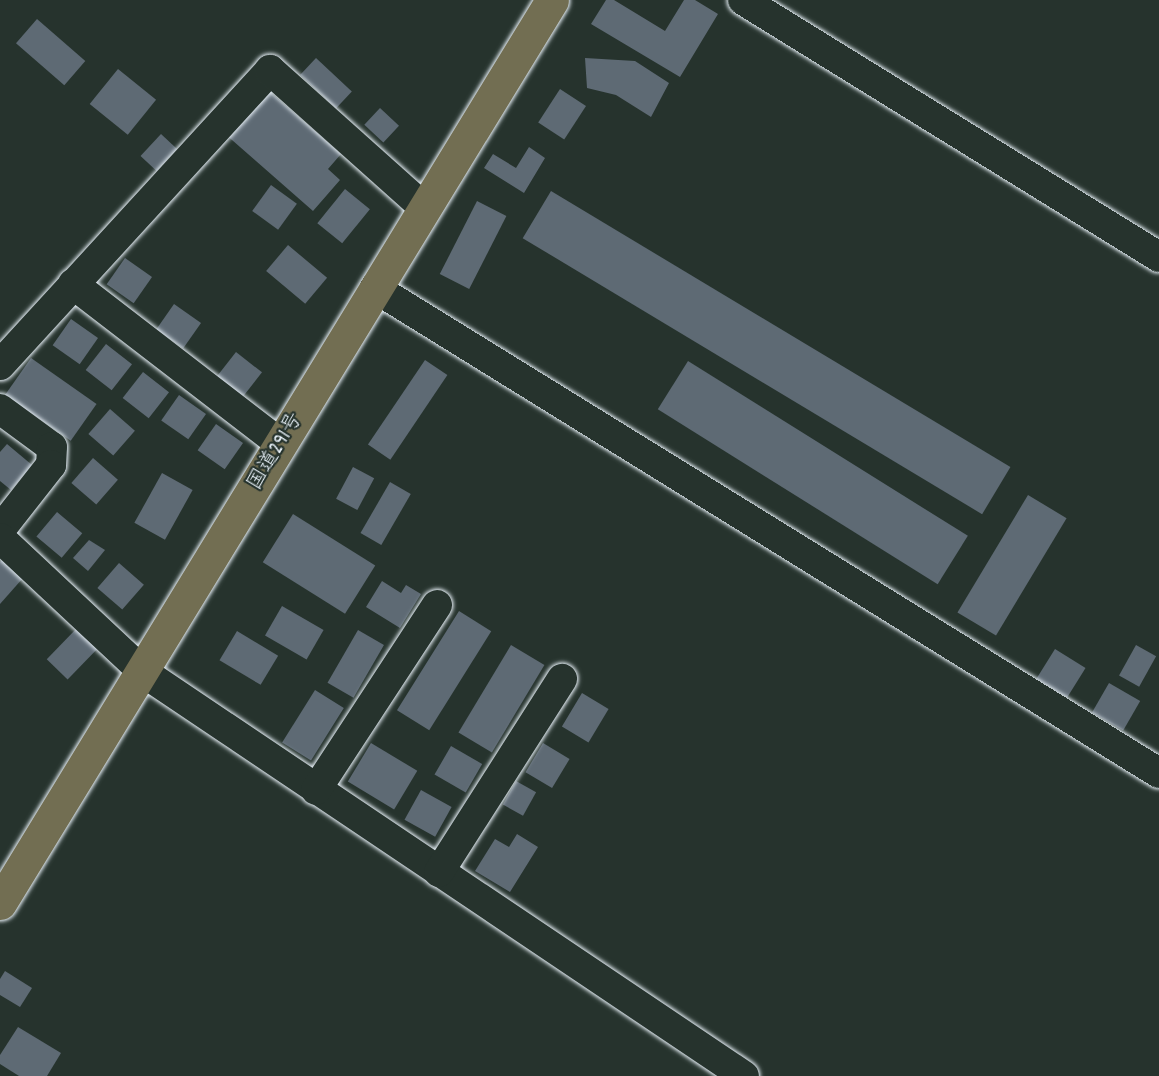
<!DOCTYPE html>
<meta charset="utf-8">
<style>
body{margin:0}
#map{position:relative;width:1159px;height:1076px;overflow:hidden;background:#26332d;font-family:Dekko,"Klee One",sans-serif}
div>[style]{position:absolute}
.building>*{inset:0;background:#5e6a74;transform-origin:0 0}
.roads{filter:drop-shadow(0 0 2px #e8f1f8) drop-shadow(0 0 2px #e8f1f8)}
.minor>*{height:30px;margin:-15px;padding:0 15px;transform-origin:15px;border-radius:15px;background:#26332d}
.highway>*{height:33px;margin:-16.5px;padding:0 16.5px;transform-origin:16.5px;border-radius:16.5px;background:#726e52}
span{translate:-50% -50%;white-space:nowrap;text-align:center;line-height:1.15;-webkit-text-stroke:4.5px #26332d;paint-order:stroke}
.street-label{font-size:21px;color:#e8f1f8}
</style>
<div id="map">
<div class="building">
<div style="clip-path:polygon(606px 0,614px 0,665px 31px,684px 0,695px 0,718px 14px,680px 77px,591px 24px)"></div>
<div style="left:37px;top:19px;width:64px;height:32px;rotate:41deg"></div>
<div style="left:316px;top:58px;width:49px;height:23px;rotate:43deg"></div>
<div style="clip-path:polygon(585px 58px,635px 61px,669px 83px,651px 117px,616px 95px,587px 88px)"></div>
<div style="left:118px;top:69px;width:49px;height:45px;rotate:39deg"></div>
<div style="clip-path:polygon(264px 87px,341px 154px,328px 169px,340px 180px,313px 211px,224px 133px)"></div>
<div style="left:560px;top:89px;width:31px;height:40px;rotate:33deg"></div>
<div style="left:380px;top:108px;width:26px;height:23px;rotate:43deg"></div>
<div style="left:161px;top:134px;width:22px;height:30px;rotate:43deg"></div>
<div style="clip-path:polygon(529px 147px,545px 158px,524px 193px,484px 168px,493px 154px,516px 168px)"></div>
<div style="left:271px;top:185px;width:32px;height:32px;rotate:36deg"></div>
<div style="left:345px;top:189px;width:32px;height:44px;rotate:39deg"></div>
<div style="left:551px;top:191px;width:536px;height:55px;rotate:31deg"></div>
<div style="left:477px;top:201px;width:33px;height:82px;rotate:27deg"></div>
<div style="left:288px;top:245px;width:51px;height:34px;rotate:40deg"></div>
<div style="left:125px;top:258px;width:33px;height:32px;rotate:35deg"></div>
<div style="left:174px;top:304px;width:33px;height:31px;rotate:35deg"></div>
<div style="left:71px;top:319px;width:33px;height:32px;rotate:35deg"></div>
<div style="left:106px;top:344px;width:33px;height:33px;rotate:38deg"></div>
<div style="left:236px;top:352px;width:33px;height:33px;rotate:38deg"></div>
<div style="left:31px;top:358px;width:80px;height:45px;rotate:35deg"></div>
<div style="left:425px;top:360px;width:27px;height:102px;rotate:34deg"></div>
<div style="left:688px;top:361px;width:330px;height:57px;rotate:32deg"></div>
<div style="left:143px;top:372px;width:33px;height:33px;rotate:38deg"></div>
<div style="left:179px;top:395px;width:33px;height:31px;rotate:35deg"></div>
<div style="left:110px;top:409px;width:33px;height:33px;rotate:41deg"></div>
<div style="left:216px;top:424px;width:33px;height:32px;rotate:35deg"></div>
<div style="clip-path:polygon(7px 444px,32px 465px,11px 490px,0 481px,0 452px)"></div>
<div style="left:93px;top:458px;width:33px;height:33px;rotate:41deg"></div>
<div style="left:353px;top:467px;width:24px;height:36px;rotate:28deg"></div>
<div style="left:162px;top:473px;width:35px;height:57px;rotate:29deg"></div>
<div style="left:390px;top:482px;width:24px;height:59px;rotate:30deg"></div>
<div style="left:1028px;top:495px;width:45px;height:137px;rotate:31deg"></div>
<div style="left:57px;top:512px;width:33px;height:32px;rotate:40deg"></div>
<div style="left:293px;top:514px;width:97px;height:57px;rotate:32deg"></div>
<div style="clip-path:polygon(89px 540px,105px 550px,88px 571px,73px 558px)"></div>
<div style="clip-path:polygon(3px 559px,23px 578px,0 604px,0 562px)"></div>
<div style="left:119px;top:563px;width:33px;height:33px;rotate:41deg"></div>
<div style="clip-path:polygon(382px 581px,401px 593px,406px 585px,421px 594px,400px 628px,366px 607px)"></div>
<div style="left:282px;top:606px;width:48px;height:34px;rotate:30deg"></div>
<div style="left:459px;top:611px;width:38px;height:117px;rotate:32deg"></div>
<div style="left:78px;top:627px;width:29px;height:45px;rotate:44deg"></div>
<div style="left:358px;top:630px;width:30px;height:61px;rotate:30deg"></div>
<div style="left:237px;top:631px;width:48px;height:34px;rotate:31deg"></div>
<div style="left:511px;top:645px;width:39px;height:102px;rotate:31deg"></div>
<div style="left:1136px;top:645px;width:23px;height:35px;rotate:29deg"></div>
<div style="left:1055px;top:649px;width:36px;height:35px;rotate:32deg"></div>
<div style="left:1109px;top:683px;width:36px;height:34px;rotate:30deg"></div>
<div style="left:315px;top:690px;width:34px;height:62px;rotate:32deg"></div>
<div style="left:582px;top:693px;width:31px;height:39px;rotate:31deg"></div>
<div style="left:371px;top:743px;width:54px;height:45px;rotate:31deg"></div>
<div style="left:543px;top:743px;width:31px;height:34px;rotate:31deg"></div>
<div style="left:451px;top:746px;width:36px;height:33px;rotate:30deg"></div>
<div style="left:516px;top:781px;width:23px;height:27px;rotate:29deg"></div>
<div style="left:421px;top:790px;width:35px;height:34px;rotate:29deg"></div>
<div style="clip-path:polygon(517px 834px,538px 847px,510px 892px,475px 871px,495px 839px,509px 847px)"></div>
<div style="clip-path:polygon(5px 971px,32px 988px,20px 1007px,0 995px,0 979px)"></div>
<div style="clip-path:polygon(18px 1027px,61px 1053px,47px 1076px,19px 1076px,0 1064px,0 1055px)"></div>
</div>
<div class="roads">
<div class="minor">
<div style="left:743px;top:0;width:489px;rotate:31.7deg"></div>
<div style="left:73px;top:284px;width:262px;rotate:37.6deg"></div>
<div style="left:375px;top:288px;width:922px;rotate:31.74deg"></div>
<div style="left:0;top:365px;width:400px;rotate:-47.5deg"></div>
<div style="left:270px;top:70px;width:205px;rotate:41.8deg"></div>
<div style="left:0;top:409px;width:64px;rotate:36.2deg"></div>
<div style="left:52px;top:447px;width:18px;rotate:93deg"></div>
<div style="left:51px;top:465px;width:83px;rotate:128.1deg"></div>
<div style="left:0;top:538px;width:196px;rotate:43.1deg"></div>
<div style="left:143px;top:672px;width:724px;rotate:33.91deg"></div>
<div style="left:316px;top:790px;width:221px;rotate:-56.8deg"></div>
<div style="left:439px;top:872px;width:229px;rotate:-57.5deg"></div>
</div>
<div class="highway">
<div style="left:0;top:903px;width:1058px;rotate:-58.56deg"></div>
</div>
</div>
<div class="street-label">
<span style="left:276px;top:452px;rotate:-59deg">国道291号</span>
</div>
</div>
